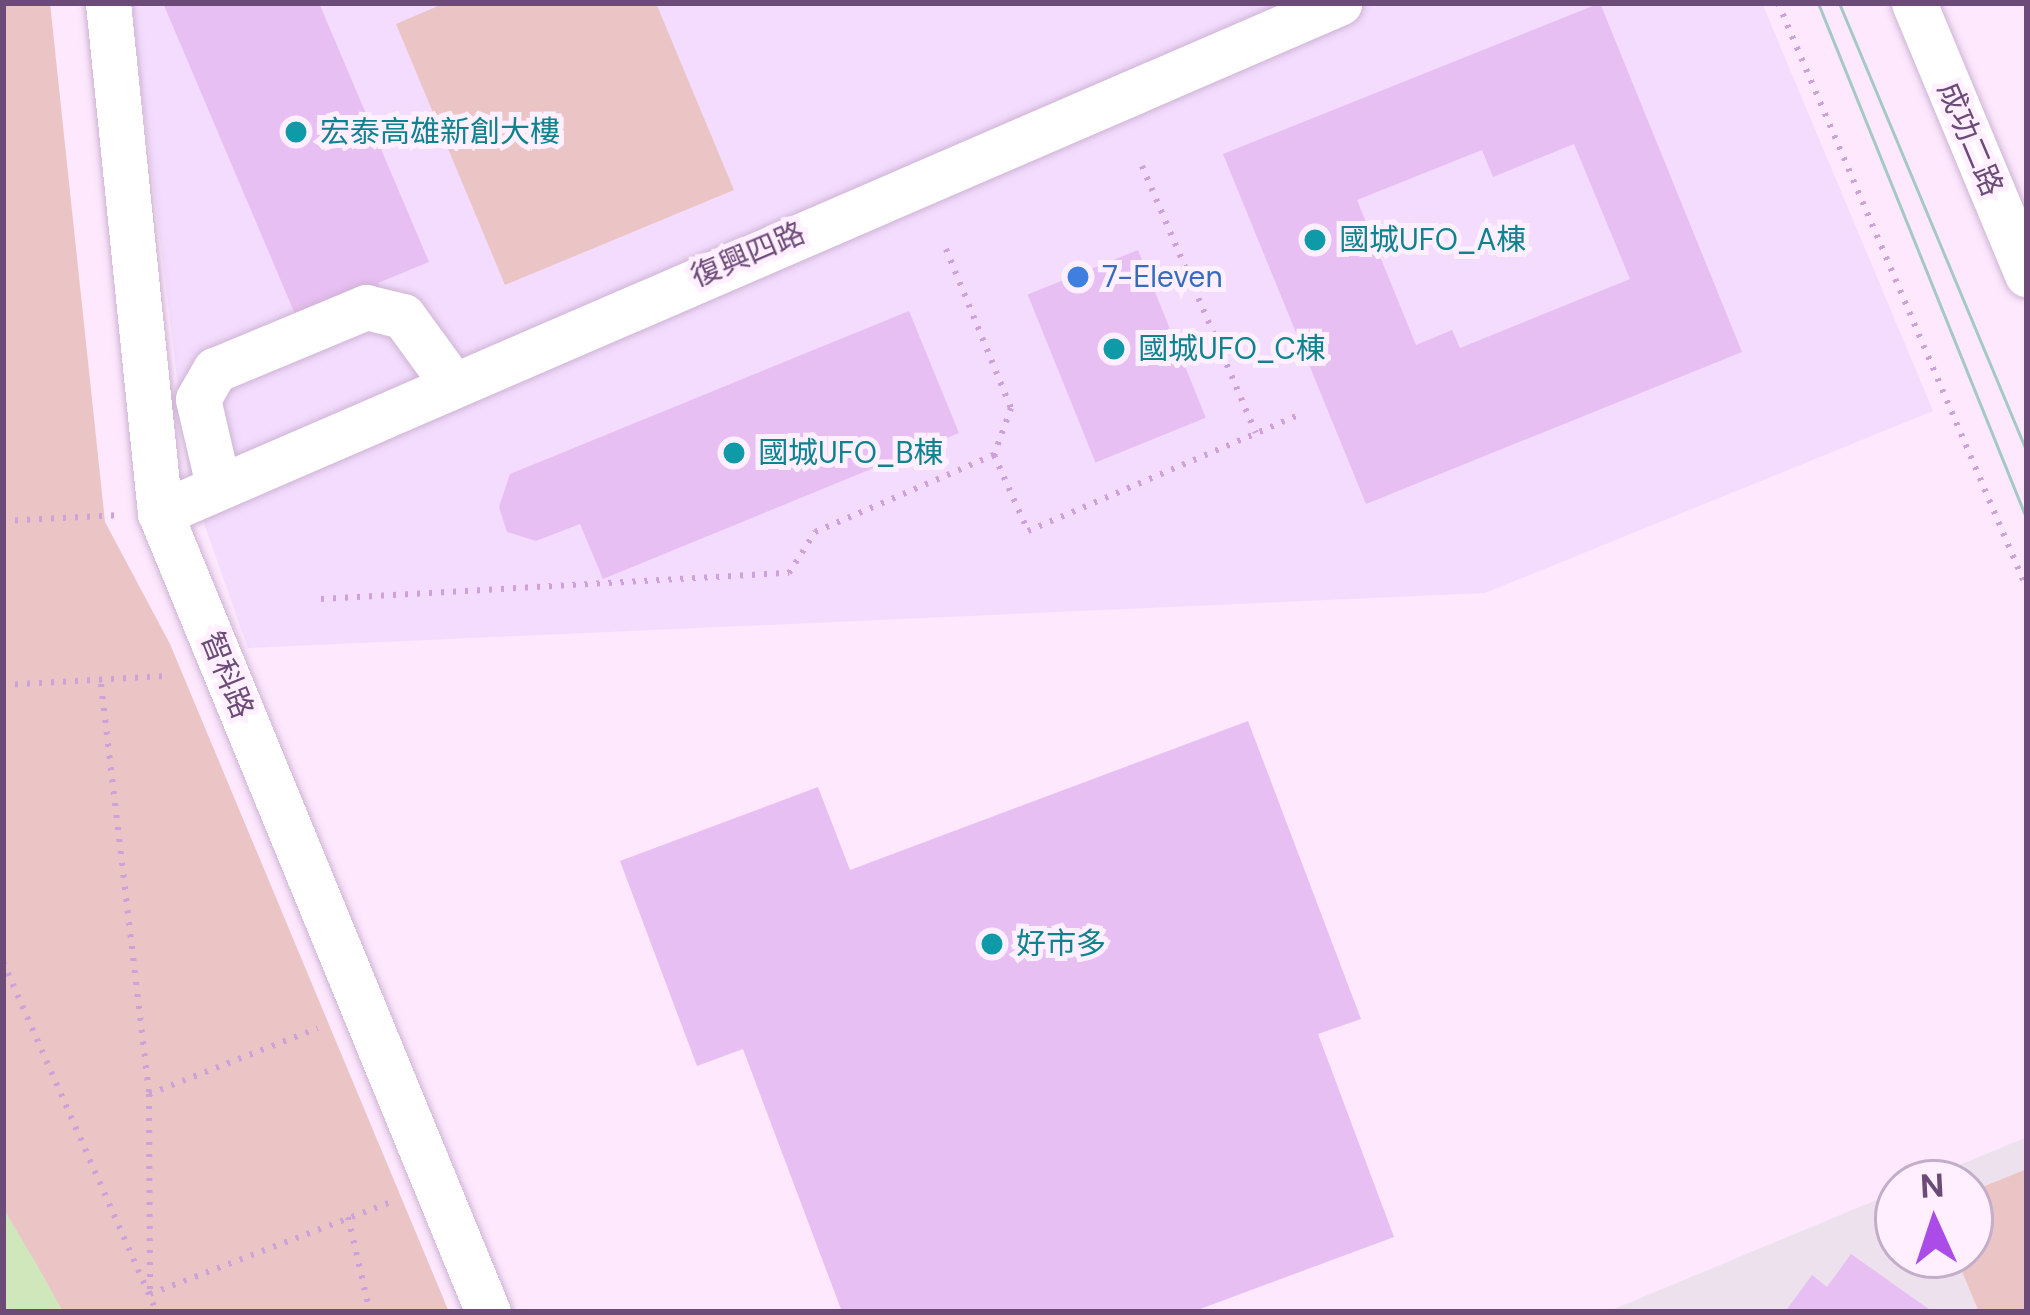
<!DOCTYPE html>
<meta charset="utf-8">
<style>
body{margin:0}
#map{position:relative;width:2030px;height:1315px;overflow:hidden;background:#fde8fd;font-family:"DM Sans","Noto Sans TC",sans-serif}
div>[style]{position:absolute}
.commercial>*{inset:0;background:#f3dcfd}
.industrial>*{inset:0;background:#ece1ed}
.green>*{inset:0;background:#ebc5c6}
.water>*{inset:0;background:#d0e7bb}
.building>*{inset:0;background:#e8bff3;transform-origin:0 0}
.path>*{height:6px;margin-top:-3px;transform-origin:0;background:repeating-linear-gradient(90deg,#cca2d8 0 3px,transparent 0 12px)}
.roads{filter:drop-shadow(0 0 3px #ceb3d4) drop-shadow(0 0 3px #ceb3d4)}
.minor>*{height:45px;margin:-22.5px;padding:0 22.5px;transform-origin:22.5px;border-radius:22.5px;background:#fff}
.tram>*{height:3px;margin:-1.5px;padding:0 1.5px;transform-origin:1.5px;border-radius:1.5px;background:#a5c8c5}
.dots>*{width:33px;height:33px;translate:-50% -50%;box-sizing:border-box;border:6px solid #ffefff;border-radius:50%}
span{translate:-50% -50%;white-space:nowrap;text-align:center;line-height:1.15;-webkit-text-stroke:10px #ffefff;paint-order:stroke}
.culture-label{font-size:30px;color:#0d838f}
.left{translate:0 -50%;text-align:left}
.street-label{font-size:30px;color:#6c4b78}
.shop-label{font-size:30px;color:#366cbe}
.frame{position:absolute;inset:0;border:6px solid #6c4b78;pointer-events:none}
.north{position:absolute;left:1874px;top:1159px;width:120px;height:120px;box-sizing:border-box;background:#ffefff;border:3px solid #c4adc9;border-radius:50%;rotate:357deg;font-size:33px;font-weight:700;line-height:48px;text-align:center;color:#6c4b78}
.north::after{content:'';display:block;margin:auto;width:42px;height:54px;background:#ac4ce8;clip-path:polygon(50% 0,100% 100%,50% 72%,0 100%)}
</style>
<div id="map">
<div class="commercial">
<div style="clip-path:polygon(131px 3px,1762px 3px,1933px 411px,1485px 593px,248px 648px,190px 484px)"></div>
</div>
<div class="industrial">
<div style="clip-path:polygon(2027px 1137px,2027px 1312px,1607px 1312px,1898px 1191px,1898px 1255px,1970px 1255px,1970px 1183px,1916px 1183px)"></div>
</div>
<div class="green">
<div style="clip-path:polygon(3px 3px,50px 3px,105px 522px,170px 644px,449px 1312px,63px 1312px,3px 1208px)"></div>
<div style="clip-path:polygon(445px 3px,656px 3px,734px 190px,505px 285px,396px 24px)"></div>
<div style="clip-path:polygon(2027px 1169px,2027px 1312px,1979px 1312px,1955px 1255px,1970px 1255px,1970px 1192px)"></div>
</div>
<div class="water">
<div style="clip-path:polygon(3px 1208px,37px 1265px,63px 1312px,3px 1312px)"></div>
</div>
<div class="building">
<div style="clip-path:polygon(163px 3px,319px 3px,429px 262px,378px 283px,382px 293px,298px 321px)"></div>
<div style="clip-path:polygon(evenodd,1600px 3px,1742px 352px,1366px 504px,1223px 154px,1600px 3px,1574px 144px,1630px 279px,1460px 348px,1452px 330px,1416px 345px,1357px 200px,1482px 150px,1493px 177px,1574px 144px)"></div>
<div style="left:1138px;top:250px;width:181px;height:119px;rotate:68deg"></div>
<div style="clip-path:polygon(909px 311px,959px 433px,603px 579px,580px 524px,536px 541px,507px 532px,499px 507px,510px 474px)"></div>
<div style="clip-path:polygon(1248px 721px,1361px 1019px,1318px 1034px,1394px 1237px,1192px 1312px,842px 1312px,743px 1049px,697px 1066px,620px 861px,818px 787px,850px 870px)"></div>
<div style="clip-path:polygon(1851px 1254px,1933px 1312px,1785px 1312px,1812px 1275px,1827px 1287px)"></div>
</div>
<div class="path">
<div style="left:1778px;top:3px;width:637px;rotate:66.98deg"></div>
<div style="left:1142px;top:166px;width:290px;rotate:66.9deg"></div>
<div style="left:946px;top:249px;width:172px;rotate:67.8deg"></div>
<div style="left:1011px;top:408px;width:50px;rotate:109.9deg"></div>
<div style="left:3px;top:521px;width:118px;rotate:-2.9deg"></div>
<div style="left:321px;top:599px;width:469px;rotate:-3.2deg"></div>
<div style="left:789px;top:573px;width:49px;rotate:-57.6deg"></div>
<div style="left:815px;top:532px;width:195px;rotate:-23.3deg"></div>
<div style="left:994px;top:455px;width:83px;rotate:65.9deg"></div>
<div style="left:1028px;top:531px;width:297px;rotate:-23.2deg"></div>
<div style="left:101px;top:684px;width:413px;rotate:83.3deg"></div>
<div style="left:149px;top:1094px;width:200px;rotate:89.7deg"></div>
<div style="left:150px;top:1294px;width:260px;rotate:-20.9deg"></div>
<div style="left:3px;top:685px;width:162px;rotate:-3.2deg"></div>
<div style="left:3px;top:962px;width:382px;rotate:66.3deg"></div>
<div style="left:149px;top:1094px;width:181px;rotate:-21.3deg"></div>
<div style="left:348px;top:1217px;width:98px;rotate:77deg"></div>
</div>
<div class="roads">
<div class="minor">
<div style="left:108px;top:3px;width:513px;rotate:84.18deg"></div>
<div style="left:160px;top:513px;width:864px;rotate:67.68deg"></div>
<div style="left:1914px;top:3px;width:294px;rotate:67.4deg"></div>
<div style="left:218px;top:485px;width:88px;rotate:-103.1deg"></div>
<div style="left:198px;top:399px;width:34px;rotate:-60deg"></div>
<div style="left:215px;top:370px;width:164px;rotate:-22.6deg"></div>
<div style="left:366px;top:307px;width:38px;rotate:14deg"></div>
<div style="left:403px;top:316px;width:82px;rotate:54deg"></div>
<div style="left:160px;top:513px;width:1285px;rotate:-23.39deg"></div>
</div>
</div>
<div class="tram">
<div style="left:1818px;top:3px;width:558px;rotate:67.99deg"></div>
<div style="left:1839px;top:3px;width:487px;rotate:67.3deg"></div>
</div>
<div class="dots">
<div style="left:296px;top:132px;background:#0f9aa8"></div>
<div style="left:1315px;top:240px;background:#0f9aa8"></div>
<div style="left:1078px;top:277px;background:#3f7fe0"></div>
<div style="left:1114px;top:349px;background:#0f9aa8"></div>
<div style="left:734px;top:453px;background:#0f9aa8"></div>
<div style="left:992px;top:944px;background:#0f9aa8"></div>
</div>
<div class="culture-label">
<span class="left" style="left:320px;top:132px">宏泰高雄新創大樓</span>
<span class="left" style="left:1339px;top:240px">國城UFO_A棟</span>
<span class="left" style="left:1138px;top:349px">國城UFO_C棟</span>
<span class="left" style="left:758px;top:453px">國城UFO_B棟</span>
<span class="left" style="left:1016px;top:944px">好市多</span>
</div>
<div class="street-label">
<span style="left:1970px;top:139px;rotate:67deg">成功二路</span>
<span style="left:748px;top:255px;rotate:-23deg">復興四路</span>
<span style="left:227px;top:675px;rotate:68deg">智科路</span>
</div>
<div class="shop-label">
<span class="left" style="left:1102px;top:277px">7-Eleven</span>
</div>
<div class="frame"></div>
<div class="north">N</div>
</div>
